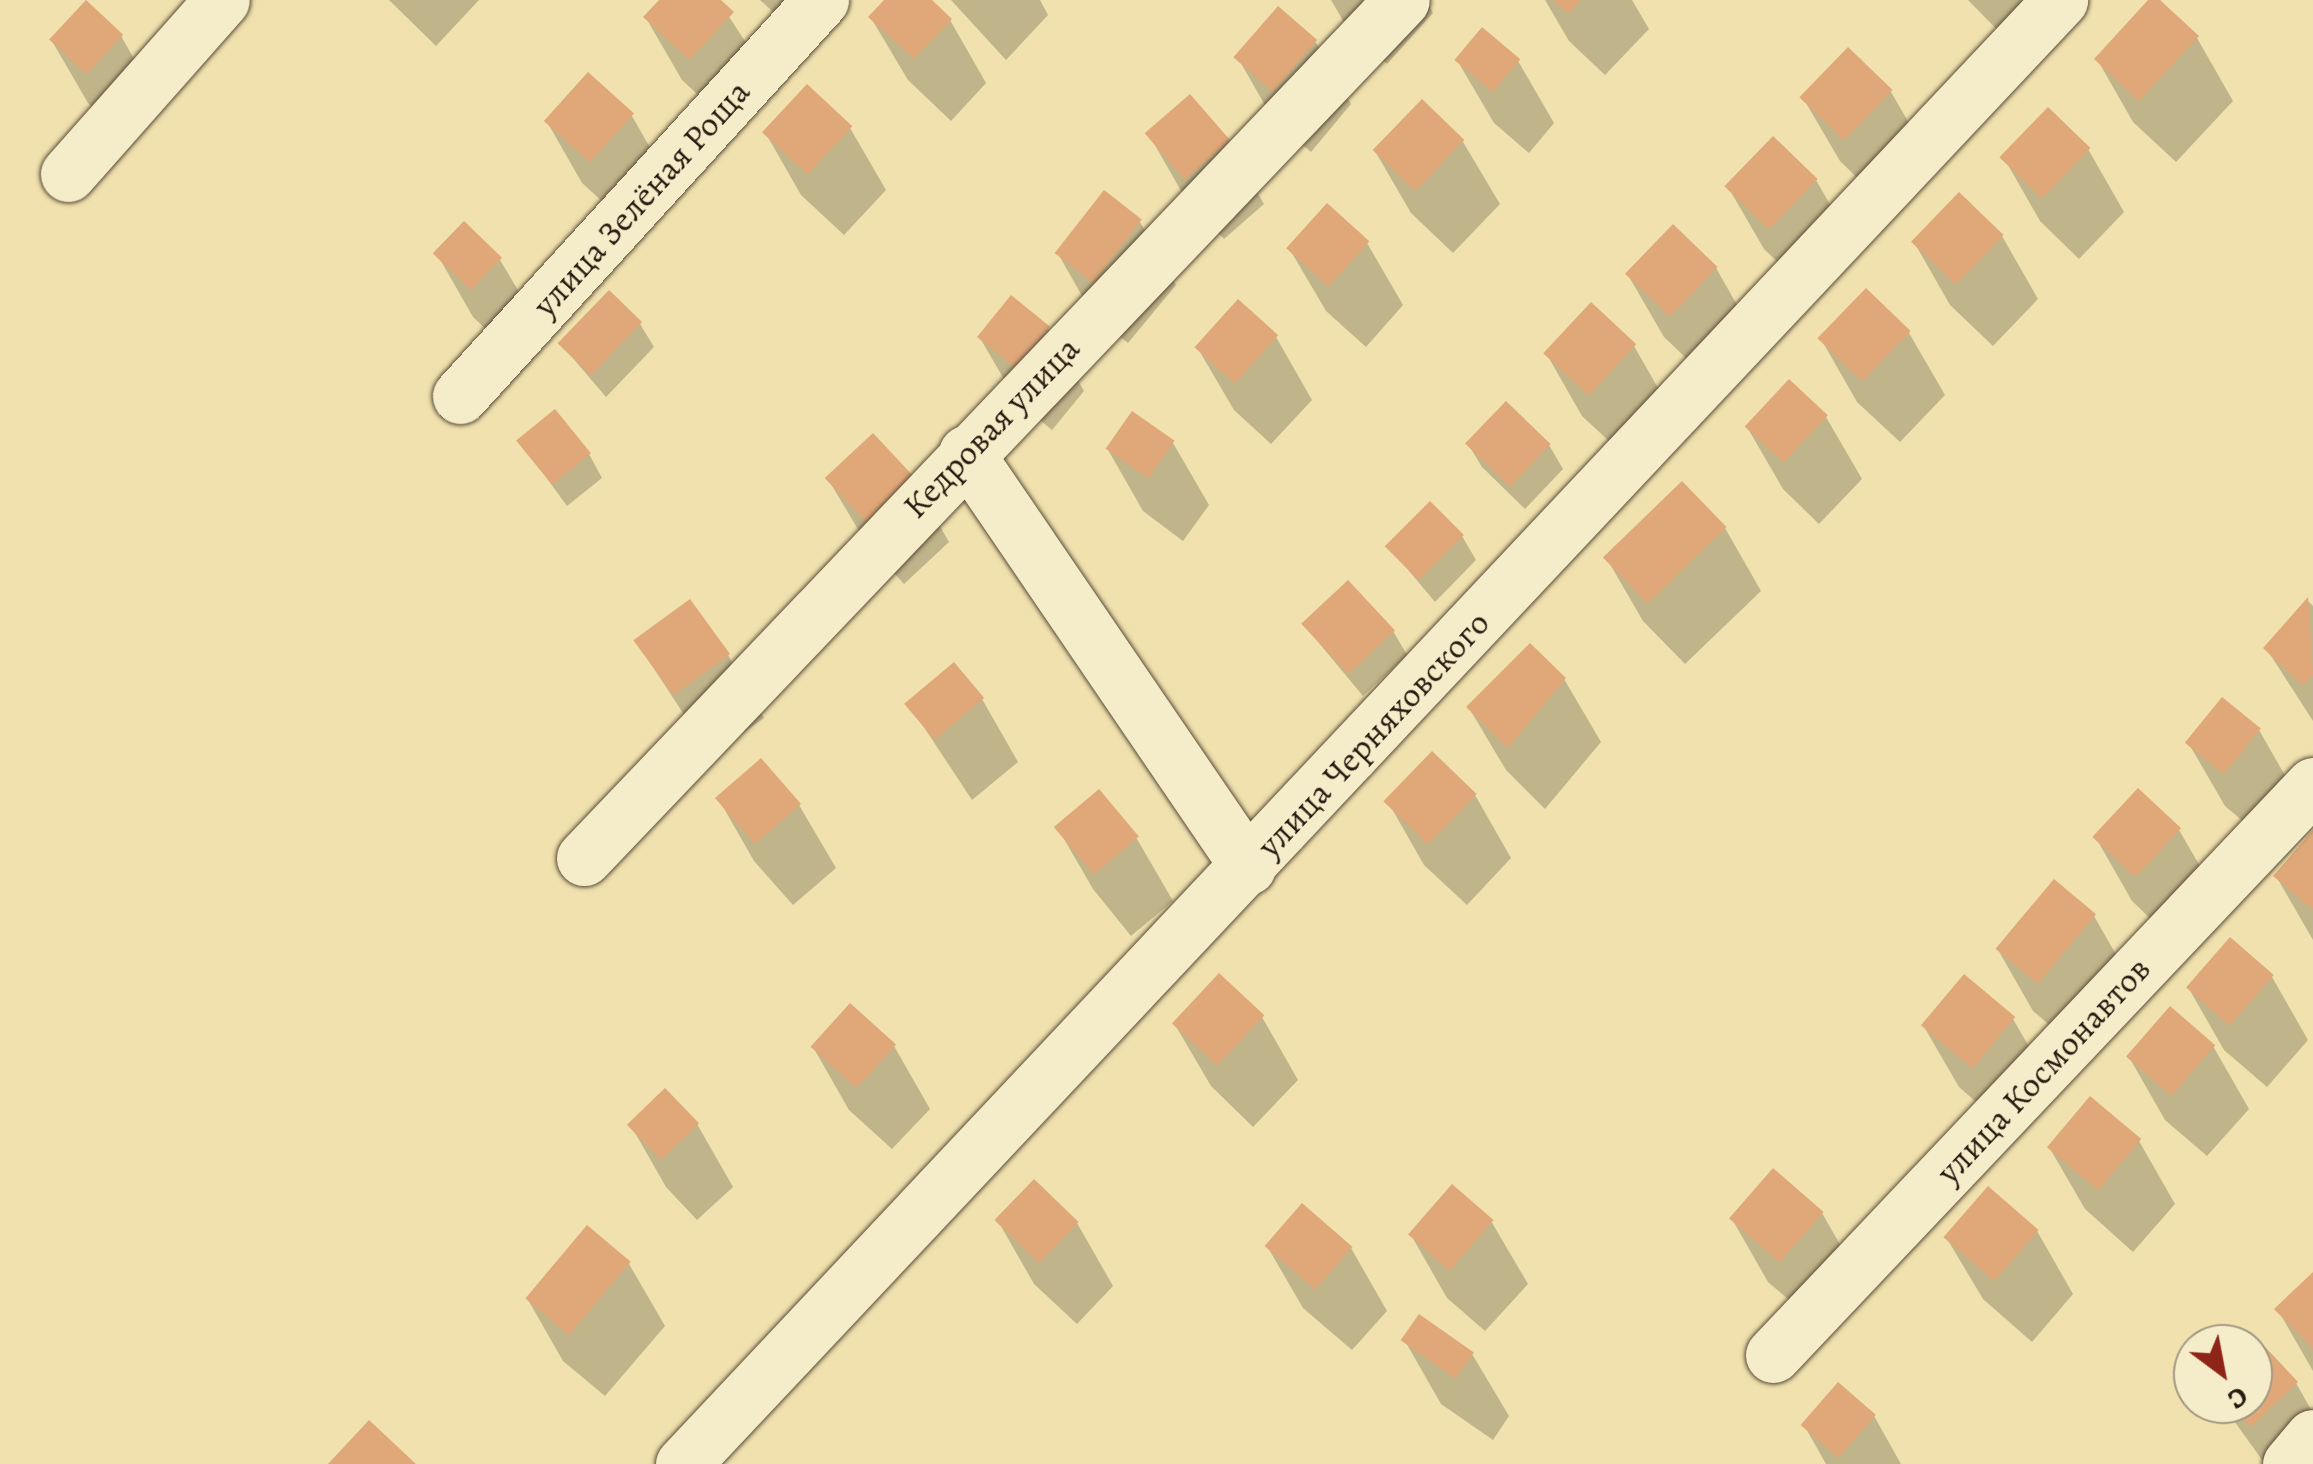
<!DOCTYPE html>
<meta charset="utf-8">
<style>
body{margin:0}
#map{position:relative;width:2313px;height:1464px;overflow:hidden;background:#f0e1ae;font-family:Alegreya,serif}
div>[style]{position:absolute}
.shadow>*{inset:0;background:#0003}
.building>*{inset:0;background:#e0a879;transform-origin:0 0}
.roads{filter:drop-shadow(0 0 2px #5b4c38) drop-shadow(0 0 2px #5b4c38)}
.minor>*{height:55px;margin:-27.5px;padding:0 27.5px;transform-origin:27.5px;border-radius:27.5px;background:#f5ecca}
span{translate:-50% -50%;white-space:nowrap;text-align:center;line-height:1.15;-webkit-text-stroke:10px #f5ecca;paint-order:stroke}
.street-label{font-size:35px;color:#291a10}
.north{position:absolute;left:2173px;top:1324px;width:100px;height:100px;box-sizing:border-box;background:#f5ecca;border:2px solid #a39880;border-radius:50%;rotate:148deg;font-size:28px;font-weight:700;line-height:40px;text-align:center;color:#291a10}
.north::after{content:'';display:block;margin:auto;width:35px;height:45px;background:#8f2418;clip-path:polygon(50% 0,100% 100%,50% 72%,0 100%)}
</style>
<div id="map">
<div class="shadow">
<div style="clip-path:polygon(389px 0,479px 0,436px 46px)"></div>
<div style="clip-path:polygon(662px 0,718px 0,768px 76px,726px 121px,682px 80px,646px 18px)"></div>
<div style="clip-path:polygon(760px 0,825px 0,795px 32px)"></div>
<div style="clip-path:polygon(888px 0,929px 0,950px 20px,986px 83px,951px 121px,908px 80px,871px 18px)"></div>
<div style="clip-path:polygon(951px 0,1040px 0,1048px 15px,1006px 60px)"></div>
<div style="clip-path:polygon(1331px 0,1426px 0,1433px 13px,1387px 64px,1348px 29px)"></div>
<div style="clip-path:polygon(1545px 0,1632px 0,1649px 29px,1605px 75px,1569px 41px)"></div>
<div style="clip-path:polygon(1968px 0,2060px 0,2018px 51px)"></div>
<div style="clip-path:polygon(2152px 0,2197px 38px,2233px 101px,2176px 162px,2133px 122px,2097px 59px)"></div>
<div style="clip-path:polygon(121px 36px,157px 99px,123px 136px,88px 103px,52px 41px)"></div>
<div style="clip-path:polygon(1315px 41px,1351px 104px,1311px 152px,1274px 121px,1238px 58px)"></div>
<div style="clip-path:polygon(1457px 60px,1518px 61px,1554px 123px,1529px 153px,1494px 123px)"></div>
<div style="clip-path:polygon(1891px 92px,1927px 154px,1882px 202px,1840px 161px,1803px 98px)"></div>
<div style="clip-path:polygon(632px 116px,668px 179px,626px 223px,582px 183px,546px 120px)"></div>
<div style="clip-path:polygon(850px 128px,886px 190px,844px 235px,801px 195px,765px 132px)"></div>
<div style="clip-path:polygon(1148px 133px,1228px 141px,1264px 204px,1224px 239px,1184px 196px)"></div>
<div style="clip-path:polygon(1463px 142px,1500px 204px,1453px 253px,1411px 213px,1375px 151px)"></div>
<div style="clip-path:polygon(2088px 149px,2124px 212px,2079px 259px,2040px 221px,2004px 158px)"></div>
<div style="clip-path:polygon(1816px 180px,1852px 243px,1807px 290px,1764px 249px,1728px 187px)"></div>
<div style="clip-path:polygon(1140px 222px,1176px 285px,1128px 343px,1093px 315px,1057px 252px)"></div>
<div style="clip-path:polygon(2002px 236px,2038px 299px,1993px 346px,1950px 305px,1914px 242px)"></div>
<div style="clip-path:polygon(1367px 243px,1403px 305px,1366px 347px,1326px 311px,1289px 248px)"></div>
<div style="clip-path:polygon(437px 254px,500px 260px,537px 322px,509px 351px,473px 317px)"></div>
<div style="clip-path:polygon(1716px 268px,1752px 331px,1707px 378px,1664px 337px,1628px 275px)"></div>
<div style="clip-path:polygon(1238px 302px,1276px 337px,1312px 400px,1271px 444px,1234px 410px,1197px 347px)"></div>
<div style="clip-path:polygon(640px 324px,654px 347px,606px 397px,560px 343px)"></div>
<div style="clip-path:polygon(1048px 328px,1084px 391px,1052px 430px,1016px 400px,980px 338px)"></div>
<div style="clip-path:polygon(1909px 333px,1945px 395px,1900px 442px,1857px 402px,1821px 339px)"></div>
<div style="clip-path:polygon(1634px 346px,1670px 409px,1625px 456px,1582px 416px,1546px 353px)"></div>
<div style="clip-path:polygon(1826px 417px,1862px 479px,1819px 524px,1783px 489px,1747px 427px)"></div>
<div style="clip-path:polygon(520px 441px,589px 454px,602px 478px,567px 506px)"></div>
<div style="clip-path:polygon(1173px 443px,1209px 505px,1183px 541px,1143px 511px,1107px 448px)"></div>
<div style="clip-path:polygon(1468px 444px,1549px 445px,1563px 469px,1525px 509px,1482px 467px)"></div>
<div style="clip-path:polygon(828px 479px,913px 479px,949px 542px,904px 584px,865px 541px)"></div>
<div style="clip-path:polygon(1725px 528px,1761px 591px,1685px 664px,1643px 621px,1607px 559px)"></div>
<div style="clip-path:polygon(1462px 536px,1476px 560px,1435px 602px,1389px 547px)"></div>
<div style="clip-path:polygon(2308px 601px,2313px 606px,2313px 721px,2266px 648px)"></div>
<div style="clip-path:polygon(1304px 625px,1393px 631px,1407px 655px,1363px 696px)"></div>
<div style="clip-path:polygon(636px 641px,728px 655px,764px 718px,711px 756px)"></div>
<div style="clip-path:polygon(1564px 679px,1601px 742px,1545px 809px,1506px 770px,1469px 708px)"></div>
<div style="clip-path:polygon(982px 699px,1018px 762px,972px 800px,908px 703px)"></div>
<div style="clip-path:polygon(2259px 730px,2295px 793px,2262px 837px,2225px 806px,2189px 744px)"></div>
<div style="clip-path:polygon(761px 762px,799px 805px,836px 868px,793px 905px,754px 861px,718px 798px)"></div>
<div style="clip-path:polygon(1099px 792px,1137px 839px,1173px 901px,1131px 936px,1093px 889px,1057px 827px)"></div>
<div style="clip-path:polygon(1475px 795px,1511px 858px,1467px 905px,1424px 865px,1388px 802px)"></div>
<div style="clip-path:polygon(2179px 830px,2215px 892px,2173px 940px,2132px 901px,2096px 838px)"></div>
<div style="clip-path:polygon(2313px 834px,2313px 940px,2276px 876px)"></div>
<div style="clip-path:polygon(2055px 882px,2094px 916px,2130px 979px,2072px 1044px,2033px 1011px,1997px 948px)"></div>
<div style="clip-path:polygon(1219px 977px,1262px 1017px,1298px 1080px,1253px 1127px,1211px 1086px,1174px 1023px)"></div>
<div style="clip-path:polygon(2272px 977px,2308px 1040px,2267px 1087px,2224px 1050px,2188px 987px)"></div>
<div style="clip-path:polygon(2013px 1019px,2049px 1081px,2007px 1129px,1959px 1087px,1923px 1025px)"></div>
<div style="clip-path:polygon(894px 1046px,930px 1109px,892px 1149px,849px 1110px,813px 1047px)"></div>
<div style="clip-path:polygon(2213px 1046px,2249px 1109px,2207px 1156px,2165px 1120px,2129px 1057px)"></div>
<div style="clip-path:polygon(630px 1124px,697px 1124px,733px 1187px,697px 1220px,666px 1187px)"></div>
<div style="clip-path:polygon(2139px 1141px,2175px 1204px,2133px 1252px,2085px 1209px,2049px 1147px)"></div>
<div style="clip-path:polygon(1822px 1213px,1858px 1276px,1817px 1324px,1768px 1282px,1732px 1219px)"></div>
<div style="clip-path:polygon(998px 1221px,1077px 1223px,1113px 1286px,1077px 1324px,1034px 1284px)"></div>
<div style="clip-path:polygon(1491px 1221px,1528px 1284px,1485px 1331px,1447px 1298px,1411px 1235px)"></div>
<div style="clip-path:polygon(2037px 1231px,2073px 1294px,2032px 1342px,1983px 1299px,1946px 1237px)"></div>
<div style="clip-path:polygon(1267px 1246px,1351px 1248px,1387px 1311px,1352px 1350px,1303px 1308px)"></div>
<div style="clip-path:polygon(629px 1264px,665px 1326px,605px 1396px,563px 1361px,527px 1298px)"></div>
<div style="clip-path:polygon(2313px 1276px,2313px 1371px,2278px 1310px)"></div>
<div style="clip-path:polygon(2250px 1336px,2296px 1383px,2313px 1413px,2265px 1464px,2222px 1404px,2253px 1404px,2253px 1344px,2242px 1344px)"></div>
<div style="clip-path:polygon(1405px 1341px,1472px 1354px,1509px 1416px,1493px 1440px,1441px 1404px)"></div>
<div style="clip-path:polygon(1874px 1416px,1901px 1464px,1826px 1464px,1804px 1425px)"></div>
</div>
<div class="building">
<div style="left:86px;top:0;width:51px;height:54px;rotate:43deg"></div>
<div style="clip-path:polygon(659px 0,721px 0,734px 12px,689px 60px,643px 17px)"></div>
<div style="clip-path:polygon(884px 0,932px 0,952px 19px,914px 59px,868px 17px)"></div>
<div style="clip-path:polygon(1553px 0,1581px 0,1568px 14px)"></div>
<div style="clip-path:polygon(2148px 0,2160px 0,2199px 36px,2139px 101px,2094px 59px)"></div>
<div style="left:1278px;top:6px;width:52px;height:68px;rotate:41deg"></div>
<div style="left:1482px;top:27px;width:50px;height:43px;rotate:40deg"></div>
<div style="left:1848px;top:47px;width:62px;height:70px;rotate:44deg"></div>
<div style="left:588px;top:72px;width:62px;height:66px;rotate:42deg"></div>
<div style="left:807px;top:84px;width:62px;height:66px;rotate:43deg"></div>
<div style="left:1190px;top:94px;width:61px;height:60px;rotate:49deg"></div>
<div style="left:1422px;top:99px;width:59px;height:71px;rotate:44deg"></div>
<div style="left:2048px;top:107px;width:59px;height:70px;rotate:44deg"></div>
<div style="left:1773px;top:136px;width:62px;height:70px;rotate:44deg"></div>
<div style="left:1104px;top:190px;width:48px;height:80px;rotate:38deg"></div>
<div style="left:1959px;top:192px;width:62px;height:69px;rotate:44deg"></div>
<div style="left:1327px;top:203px;width:57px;height:61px;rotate:42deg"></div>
<div style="left:464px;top:221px;width:53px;height:45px;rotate:44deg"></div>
<div style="left:1673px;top:224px;width:62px;height:69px;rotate:44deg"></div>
<div style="left:1866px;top:288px;width:62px;height:70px;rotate:44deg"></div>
<div style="left:609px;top:290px;width:46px;height:74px;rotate:44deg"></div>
<div style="left:1011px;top:295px;width:50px;height:54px;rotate:39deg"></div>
<div style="left:1238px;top:299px;width:54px;height:65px;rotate:42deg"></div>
<div style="left:1591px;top:302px;width:62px;height:70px;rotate:43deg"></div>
<div style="left:1789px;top:379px;width:53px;height:65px;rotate:43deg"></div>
<div style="left:1506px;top:401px;width:62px;height:59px;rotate:44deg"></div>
<div style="left:555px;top:409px;width:57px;height:50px;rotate:51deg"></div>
<div style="left:1132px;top:411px;width:52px;height:46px;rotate:35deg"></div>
<div style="left:873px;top:433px;width:62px;height:66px;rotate:47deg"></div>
<div style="left:1682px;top:481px;width:64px;height:110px;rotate:46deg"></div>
<div style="left:1430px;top:501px;width:48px;height:64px;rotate:45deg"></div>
<div style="left:1348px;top:580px;width:69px;height:64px;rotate:47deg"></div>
<div style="clip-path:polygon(2308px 597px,2313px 675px,2303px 686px,2263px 648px)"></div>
<div style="left:690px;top:599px;width:68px;height:70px;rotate:54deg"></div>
<div style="clip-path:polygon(1530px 643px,1566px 678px,1508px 748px,1466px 707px)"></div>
<div style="left:954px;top:662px;width:47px;height:65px;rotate:50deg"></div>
<div style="left:2222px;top:697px;width:50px;height:59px;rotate:39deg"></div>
<div style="left:1432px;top:751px;width:62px;height:70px;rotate:44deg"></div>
<div style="left:761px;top:758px;width:61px;height:61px;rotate:49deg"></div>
<div style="left:2138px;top:788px;width:59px;height:67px;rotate:43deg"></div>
<div style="left:1099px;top:789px;width:62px;height:59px;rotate:50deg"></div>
<div style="clip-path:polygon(2313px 830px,2313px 910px,2273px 876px)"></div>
<div style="left:2054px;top:879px;width:55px;height:91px;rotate:40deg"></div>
<div style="left:2230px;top:937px;width:58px;height:67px;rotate:41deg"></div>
<div style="left:1219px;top:973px;width:62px;height:69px;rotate:43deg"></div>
<div style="left:1964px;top:974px;width:67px;height:67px;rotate:40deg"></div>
<div style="left:850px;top:1003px;width:62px;height:59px;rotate:42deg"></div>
<div style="left:2170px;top:1006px;width:60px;height:67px;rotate:41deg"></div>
<div style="left:665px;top:1088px;width:49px;height:53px;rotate:46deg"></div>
<div style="left:2090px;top:1096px;width:67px;height:67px;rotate:40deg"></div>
<div style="left:1773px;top:1168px;width:67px;height:67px;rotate:41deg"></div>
<div style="left:1034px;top:1179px;width:62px;height:57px;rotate:44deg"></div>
<div style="left:1452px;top:1184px;width:55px;height:67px;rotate:41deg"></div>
<div style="left:1988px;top:1186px;width:67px;height:68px;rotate:41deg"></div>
<div style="left:1302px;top:1203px;width:67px;height:57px;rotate:41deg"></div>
<div style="left:587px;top:1225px;width:57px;height:96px;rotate:40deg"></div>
<div style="clip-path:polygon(2313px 1272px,2313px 1349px,2274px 1309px)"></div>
<div style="left:1419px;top:1314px;width:67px;height:32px;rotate:35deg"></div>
<div style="clip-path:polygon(2251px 1332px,2298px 1382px,2251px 1427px,2229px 1404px,2253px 1404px,2253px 1344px,2238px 1344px)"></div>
<div style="left:1838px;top:1382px;width:50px;height:57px;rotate:41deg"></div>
<div style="clip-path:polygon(369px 1420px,416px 1464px,328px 1464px)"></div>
</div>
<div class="roads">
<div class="minor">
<div style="left:68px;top:174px;width:232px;rotate:-48.5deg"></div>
<div style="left:460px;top:396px;width:536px;rotate:-47.65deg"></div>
<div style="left:966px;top:453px;width:501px;rotate:55.74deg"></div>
<div style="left:584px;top:858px;width:1185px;rotate:-46.37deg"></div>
<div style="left:1773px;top:1355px;width:785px;rotate:-46.55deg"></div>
<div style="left:683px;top:1464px;width:2010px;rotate:-46.75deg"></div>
<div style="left:2290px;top:1464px;width:35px;rotate:-50deg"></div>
</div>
</div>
<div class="street-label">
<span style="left:641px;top:198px;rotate:-48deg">улица Зелёная Роща</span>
<span style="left:991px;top:427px;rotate:-46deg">Кедровая улица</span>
<span style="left:1373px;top:734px;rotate:-47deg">улица Черняховского</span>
<span style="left:2043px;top:1070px;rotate:-47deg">улица Космонавтов</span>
</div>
<div class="north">С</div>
</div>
